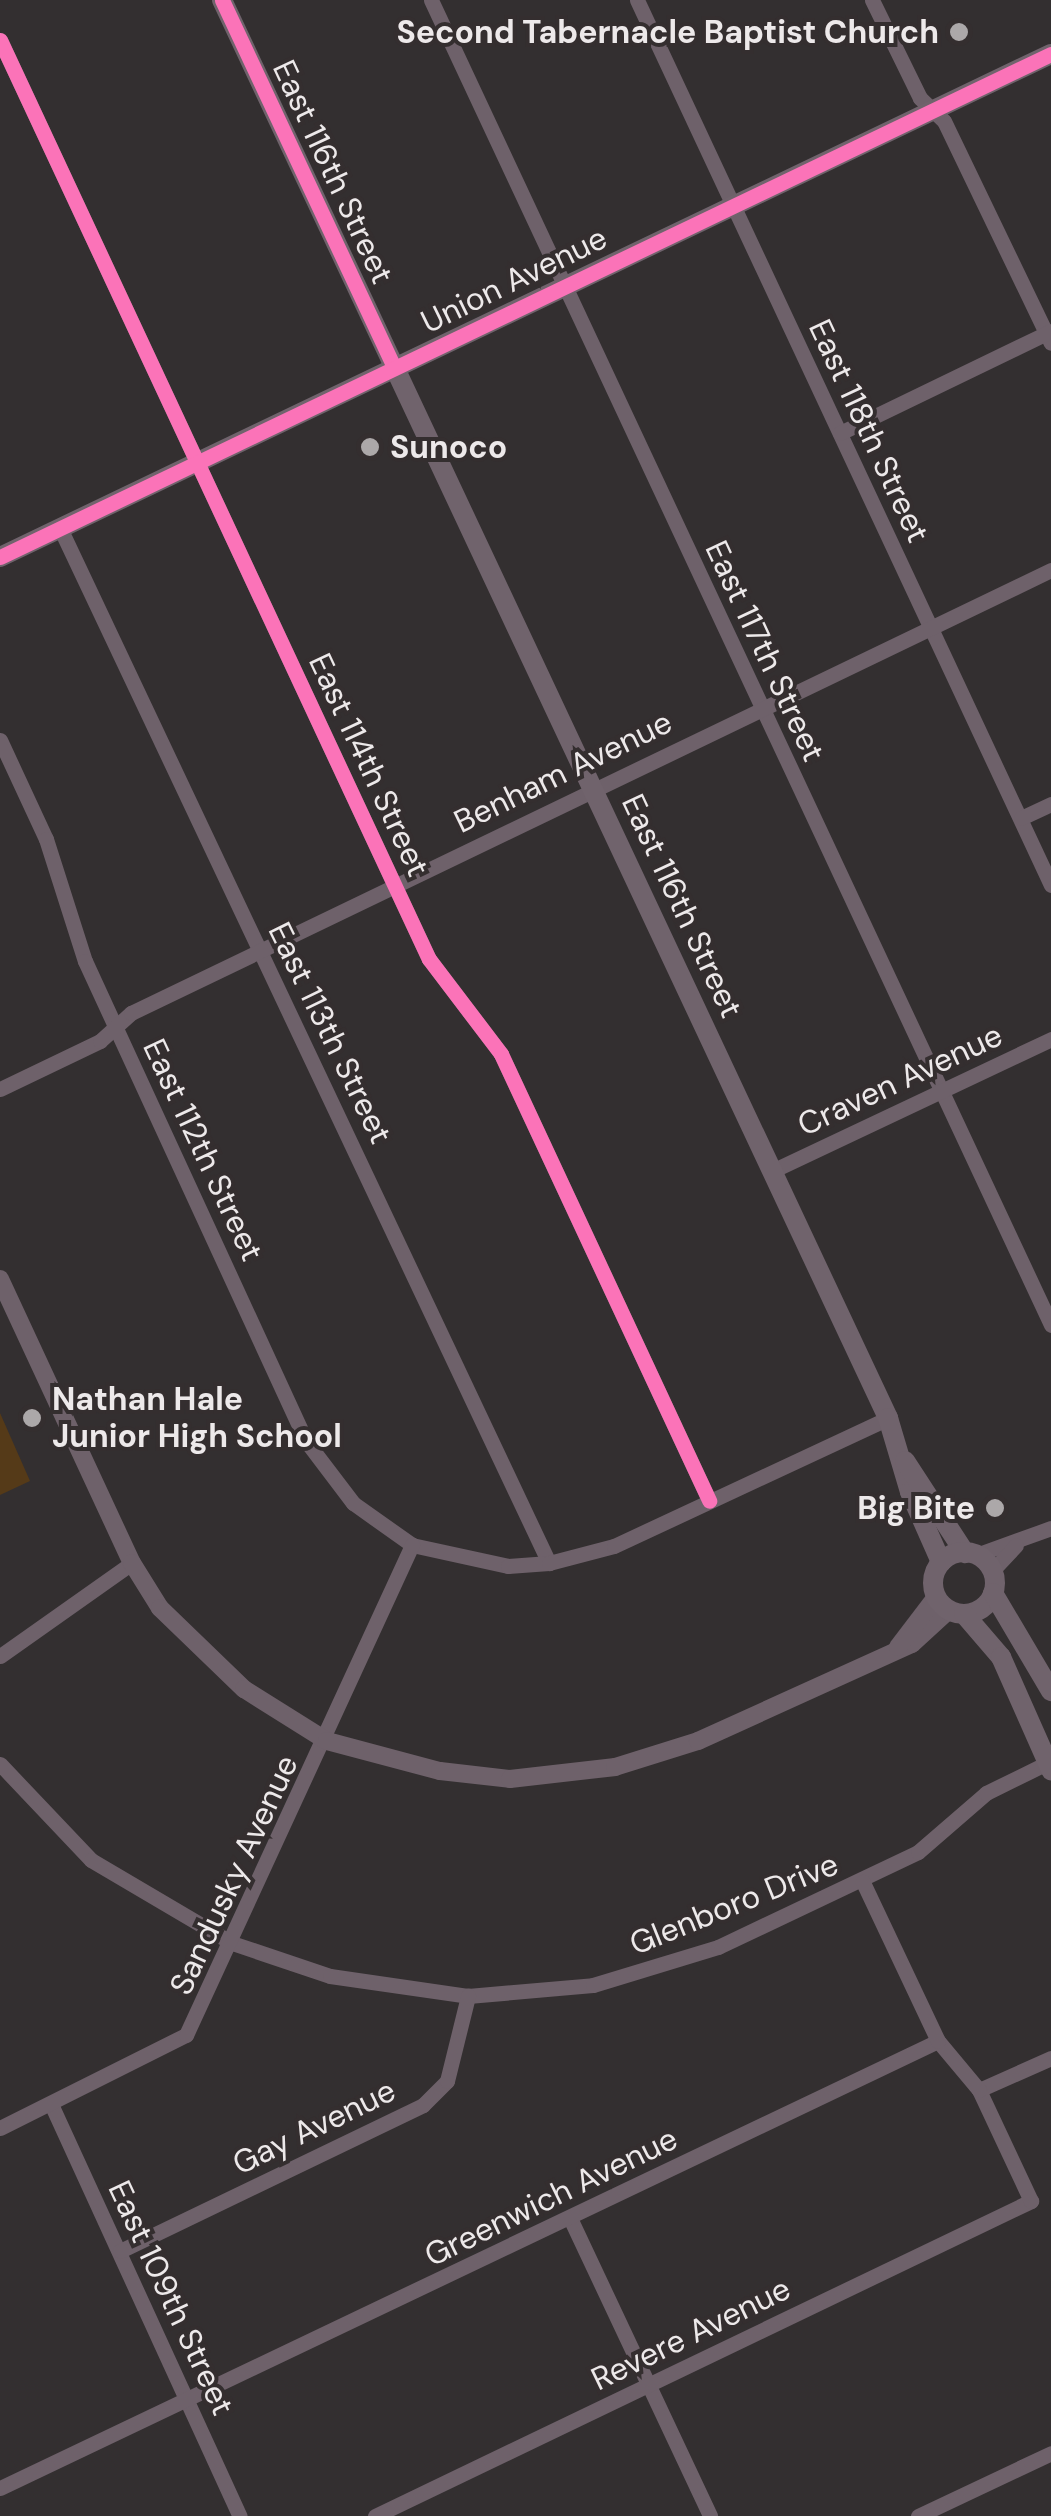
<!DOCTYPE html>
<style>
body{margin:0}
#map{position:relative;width:1051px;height:2516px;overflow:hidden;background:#332f30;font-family:"DM Sans",sans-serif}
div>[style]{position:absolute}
.green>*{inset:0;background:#553a18}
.minor>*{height:15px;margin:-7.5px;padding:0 7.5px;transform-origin:7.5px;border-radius:7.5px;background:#6e616a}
.tertiary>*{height:18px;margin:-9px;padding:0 9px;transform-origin:9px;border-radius:9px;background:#6e616a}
.secondary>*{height:20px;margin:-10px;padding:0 10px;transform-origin:10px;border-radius:10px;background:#70636c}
.secondary>.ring{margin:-10px;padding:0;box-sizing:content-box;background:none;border:20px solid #70636c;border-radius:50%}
.cycleway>*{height:15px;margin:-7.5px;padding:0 7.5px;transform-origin:7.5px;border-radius:7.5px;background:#fb73b8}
.dots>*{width:28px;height:28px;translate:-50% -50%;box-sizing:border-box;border:5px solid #342e2f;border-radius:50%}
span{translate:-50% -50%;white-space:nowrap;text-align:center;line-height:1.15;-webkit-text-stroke:8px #342e2f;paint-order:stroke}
.poi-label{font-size:32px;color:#ede9ea;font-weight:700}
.right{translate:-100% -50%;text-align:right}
.left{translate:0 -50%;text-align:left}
.street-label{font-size:32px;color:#ede9ea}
</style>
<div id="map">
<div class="green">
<div style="clip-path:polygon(0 1413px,30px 1481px,0 1495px)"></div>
</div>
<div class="minor">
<div style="left:431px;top:0;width:1463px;rotate:64.92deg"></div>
<div style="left:637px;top:0;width:977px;rotate:64.93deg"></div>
<div style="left:872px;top:0;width:109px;rotate:63.9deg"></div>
<div style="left:920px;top:98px;width:33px;rotate:44deg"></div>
<div style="left:944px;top:121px;width:246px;rotate:64.3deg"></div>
<div style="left:0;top:40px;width:1014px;rotate:64.98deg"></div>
<div style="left:429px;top:959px;width:119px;rotate:52.8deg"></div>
<div style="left:501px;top:1054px;width:493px;rotate:65deg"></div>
<div style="left:840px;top:433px;width:234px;rotate:-25.8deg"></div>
<div style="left:60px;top:528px;width:1145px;rotate:64.71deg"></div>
<div style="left:0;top:740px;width:109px;rotate:65.1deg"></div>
<div style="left:46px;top:839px;width:128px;rotate:72.3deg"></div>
<div style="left:85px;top:961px;width:528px;rotate:65.28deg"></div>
<div style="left:306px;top:1441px;width:78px;rotate:52.8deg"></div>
<div style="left:353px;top:1503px;width:72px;rotate:35.4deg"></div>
<div style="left:412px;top:1545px;width:98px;rotate:12.3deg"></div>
<div style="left:508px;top:1566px;width:41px;rotate:-4.2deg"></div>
<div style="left:549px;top:1563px;width:67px;rotate:-14.7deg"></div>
<div style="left:614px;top:1546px;width:302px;rotate:-25deg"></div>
<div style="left:1021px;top:818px;width:33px;rotate:-25deg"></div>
<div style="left:0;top:1089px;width:111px;rotate:-25.6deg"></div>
<div style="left:100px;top:1041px;width:42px;rotate:-42.1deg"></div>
<div style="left:131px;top:1013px;width:1021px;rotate:-25.71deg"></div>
<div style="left:772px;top:1171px;width:309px;rotate:-25.3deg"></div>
<div style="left:976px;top:1555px;width:80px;rotate:-19.8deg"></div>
<div style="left:992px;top:1571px;width:35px;rotate:-47deg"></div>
<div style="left:0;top:1656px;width:161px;rotate:-35.2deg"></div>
<div style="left:0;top:1764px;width:132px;rotate:46.5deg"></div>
<div style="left:91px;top:1860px;width:164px;rotate:30.5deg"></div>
<div style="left:232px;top:1943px;width:103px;rotate:18.6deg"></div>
<div style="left:330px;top:1976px;width:139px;rotate:8.2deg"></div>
<div style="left:468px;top:1996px;width:125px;rotate:-5deg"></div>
<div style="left:593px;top:1985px;width:131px;rotate:-16.9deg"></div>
<div style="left:718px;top:1947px;width:221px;rotate:-25.4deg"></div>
<div style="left:918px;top:1852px;width:90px;rotate:-40.9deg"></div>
<div style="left:986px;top:1793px;width:72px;rotate:-26.2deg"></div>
<div style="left:979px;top:2090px;width:79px;rotate:-24deg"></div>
<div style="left:51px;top:2104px;width:453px;rotate:65.4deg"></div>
<div style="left:0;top:2128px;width:208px;rotate:-26.6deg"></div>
<div style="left:186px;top:2035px;width:540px;rotate:-65.24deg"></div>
<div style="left:570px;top:2218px;width:329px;rotate:64.8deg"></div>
<div style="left:120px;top:2251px;width:336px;rotate:-25.7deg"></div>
<div style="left:423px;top:2105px;width:34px;rotate:-45deg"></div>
<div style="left:447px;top:2081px;width:88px;rotate:-76.1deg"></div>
<div style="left:0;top:2488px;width:1039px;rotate:-25.48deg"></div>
<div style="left:375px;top:2516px;width:728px;rotate:-25.65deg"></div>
<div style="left:1031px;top:2201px;width:123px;rotate:-115.1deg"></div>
<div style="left:979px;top:2090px;width:64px;rotate:-129.9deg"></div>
<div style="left:938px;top:2041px;width:176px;rotate:-115.3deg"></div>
<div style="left:918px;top:2516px;width:147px;rotate:-25.3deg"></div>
</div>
<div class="tertiary">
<div style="left:0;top:1279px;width:313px;rotate:65.1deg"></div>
<div style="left:132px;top:1563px;width:53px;rotate:58.1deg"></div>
<div style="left:160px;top:1608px;width:117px;rotate:44deg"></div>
<div style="left:244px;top:1689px;width:98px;rotate:32.1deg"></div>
<div style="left:327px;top:1741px;width:117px;rotate:14.9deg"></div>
<div style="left:440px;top:1771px;width:70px;rotate:6.5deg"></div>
<div style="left:510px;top:1779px;width:106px;rotate:-6.5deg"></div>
<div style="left:615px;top:1767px;width:87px;rotate:-17.4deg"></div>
<div style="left:698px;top:1741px;width:235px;rotate:-24.4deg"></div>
<div style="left:912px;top:1644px;width:50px;rotate:-42.6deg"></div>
<div style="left:898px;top:1647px;width:63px;rotate:-52.8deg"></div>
</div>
<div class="secondary">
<div style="left:222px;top:0;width:1567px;rotate:64.84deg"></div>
<div style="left:888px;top:1418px;width:77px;rotate:73.4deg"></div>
<div style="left:910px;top:1492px;width:77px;rotate:66.1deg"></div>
<div style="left:0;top:557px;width:1165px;rotate:-25.58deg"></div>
<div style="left:905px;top:1461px;width:110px;rotate:56.9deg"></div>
<div class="ring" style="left:933px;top:1552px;width:42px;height:42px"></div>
<div style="left:993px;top:1593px;width:114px;rotate:59.4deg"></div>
<div style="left:964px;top:1614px;width:57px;rotate:49.3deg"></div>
<div style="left:1001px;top:1657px;width:124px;rotate:66.1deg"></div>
</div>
<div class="cycleway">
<div style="left:222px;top:0;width:406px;rotate:64.9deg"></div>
<div style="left:0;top:40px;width:1014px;rotate:64.98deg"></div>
<div style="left:429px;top:959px;width:119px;rotate:52.8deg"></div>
<div style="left:501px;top:1054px;width:493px;rotate:65deg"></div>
<div style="left:0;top:557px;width:1165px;rotate:-25.58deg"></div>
</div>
<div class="dots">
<div style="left:959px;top:32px;background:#aca8a9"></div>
<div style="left:370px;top:447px;background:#aca8a9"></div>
<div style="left:32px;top:1418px;background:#aca8a9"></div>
<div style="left:995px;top:1508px;background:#aca8a9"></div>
</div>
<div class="poi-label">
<span class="right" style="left:939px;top:32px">Second Tabernacle Baptist Church</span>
<span class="left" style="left:390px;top:447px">Sunoco</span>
<span class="left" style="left:52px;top:1418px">Nathan Hale<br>Junior High School</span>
<span class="right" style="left:975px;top:1508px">Big Bite</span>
</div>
<div class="street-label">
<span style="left:333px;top:172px;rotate:65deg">East 116th Street</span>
<span style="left:514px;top:280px;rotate:-26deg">Union Avenue</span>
<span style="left:869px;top:431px;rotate:65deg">East 118th Street</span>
<span style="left:765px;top:651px;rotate:65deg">East 117th Street</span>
<span style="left:369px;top:765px;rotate:65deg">East 114th Street</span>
<span style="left:563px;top:772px;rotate:-26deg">Benham Avenue</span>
<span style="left:682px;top:906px;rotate:65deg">East 116th Street</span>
<span style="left:330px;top:1033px;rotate:64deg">East 113th Street</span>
<span style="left:900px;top:1080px;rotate:-25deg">Craven Avenue</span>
<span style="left:203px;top:1150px;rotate:65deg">East 112th Street</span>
<span style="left:234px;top:1875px;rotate:-65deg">Sandusky Avenue</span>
<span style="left:734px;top:1904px;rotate:-22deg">Glenboro Drive</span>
<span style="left:314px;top:2127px;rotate:-26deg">Gay Avenue</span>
<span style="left:551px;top:2197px;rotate:-26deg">Greenwich Avenue</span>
<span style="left:171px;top:2298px;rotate:65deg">East 109th Street</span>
<span style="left:691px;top:2334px;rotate:-26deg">Revere Avenue</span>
</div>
</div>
